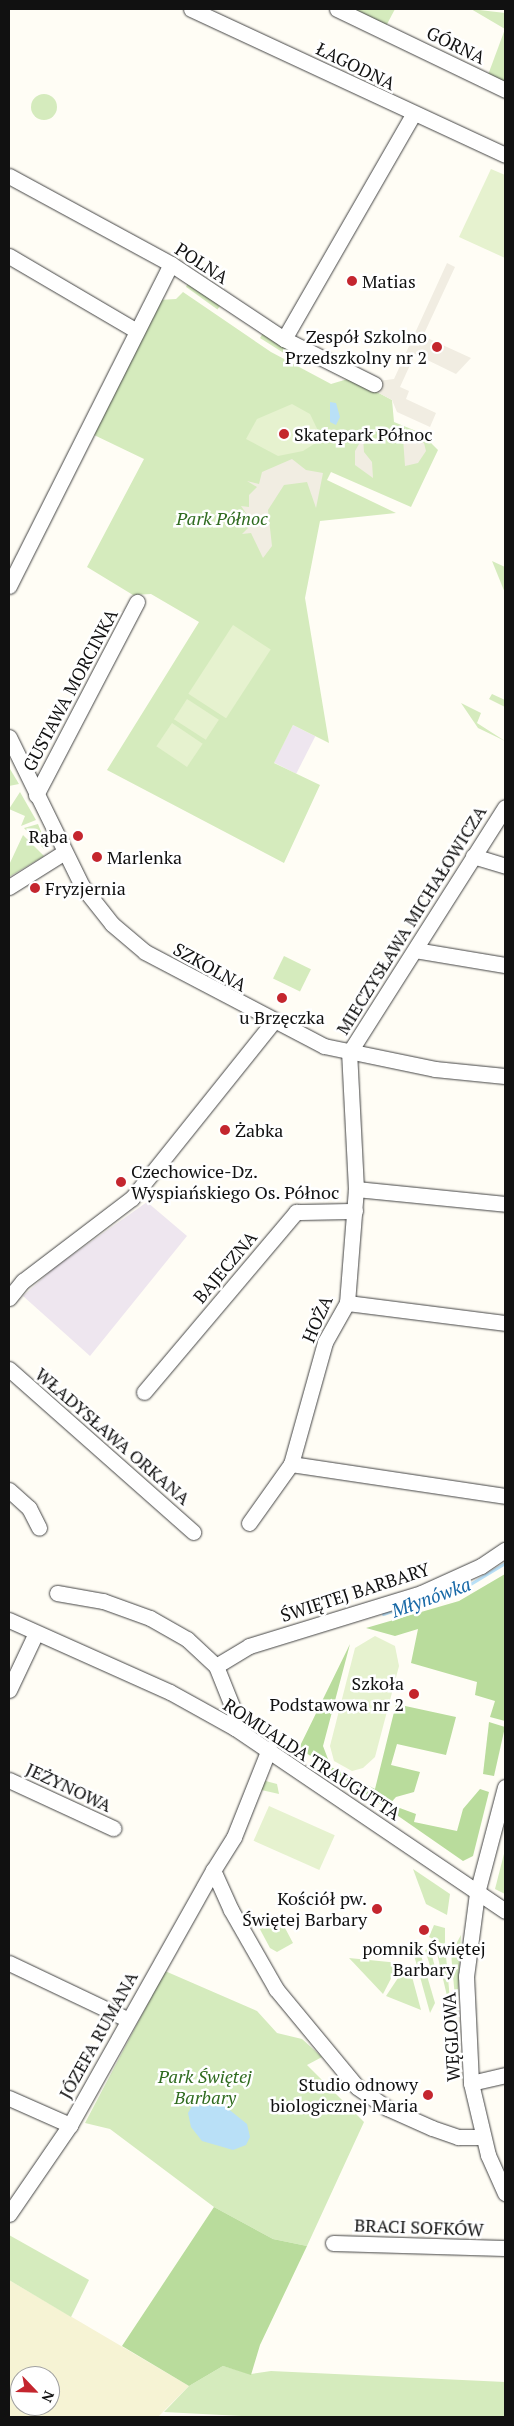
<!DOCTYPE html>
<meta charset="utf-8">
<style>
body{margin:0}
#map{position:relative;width:514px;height:2426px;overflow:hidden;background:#fffdf5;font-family:"PT Serif",serif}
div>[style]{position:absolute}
.industrial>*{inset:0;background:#eee6ef;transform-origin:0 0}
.farmland>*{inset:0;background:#f6f3d4}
.green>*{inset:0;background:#d5ebbd;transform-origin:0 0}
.round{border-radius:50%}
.forest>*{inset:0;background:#b9dc9c}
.pitch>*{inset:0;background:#e6f2cf;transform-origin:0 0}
.plaza>*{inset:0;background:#f1ede2}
.water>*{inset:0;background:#b9e0f7}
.stream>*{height:3px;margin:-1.5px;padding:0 1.5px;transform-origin:1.5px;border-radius:1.5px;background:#b9e0f7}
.roads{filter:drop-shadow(0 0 1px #444) drop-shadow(0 0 1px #444)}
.minor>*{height:15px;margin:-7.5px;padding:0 7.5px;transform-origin:7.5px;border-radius:7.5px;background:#fff}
.dots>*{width:14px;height:14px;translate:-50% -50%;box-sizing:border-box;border:2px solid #fff;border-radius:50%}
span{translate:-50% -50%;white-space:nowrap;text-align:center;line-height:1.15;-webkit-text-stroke:5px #fff;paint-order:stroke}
.street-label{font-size:18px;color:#111}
.poi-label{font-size:18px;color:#111}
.left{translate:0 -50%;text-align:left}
.right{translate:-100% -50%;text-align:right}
.park-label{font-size:18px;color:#2f6b1f;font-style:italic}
.water-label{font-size:19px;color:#1768a6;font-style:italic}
.frame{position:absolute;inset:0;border:10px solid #111;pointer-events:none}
.north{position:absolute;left:10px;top:2366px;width:50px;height:50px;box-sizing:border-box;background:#fff;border:1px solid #a0a0a0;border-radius:50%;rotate:114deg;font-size:14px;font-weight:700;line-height:20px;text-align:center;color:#111}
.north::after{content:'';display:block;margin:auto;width:18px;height:22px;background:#c4262e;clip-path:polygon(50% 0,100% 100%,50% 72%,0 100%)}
</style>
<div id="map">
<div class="industrial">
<div style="left:293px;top:725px;width:25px;height:42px;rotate:27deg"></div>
<div style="clip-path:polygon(147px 1202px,187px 1236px,90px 1356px,23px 1296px,54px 1268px)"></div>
</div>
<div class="farmland">
<div style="clip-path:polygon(evenodd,9px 2280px,189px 2386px,158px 2417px,9px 2417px,9px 2280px,20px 2376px,50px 2376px,50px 2406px,20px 2406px,20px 2376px)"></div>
</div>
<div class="green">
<div style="clip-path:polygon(346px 9px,395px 9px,385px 28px)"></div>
<div style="clip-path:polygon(471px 9px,505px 13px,505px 29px)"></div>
<div style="clip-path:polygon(505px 29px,505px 82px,488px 75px)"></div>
<div class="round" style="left:31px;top:94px;width:26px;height:26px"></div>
<div style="left:190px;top:281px;width:39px;height:7px;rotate:36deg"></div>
<div style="clip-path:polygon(evenodd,183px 292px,271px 352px,331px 384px,351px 378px,392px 400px,394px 422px,421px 433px,438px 450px,411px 507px,331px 472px,327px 480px,396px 513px,320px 521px,305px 598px,329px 743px,293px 725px,274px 763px,320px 785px,284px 863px,107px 770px,199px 622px,151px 594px,133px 595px,87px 567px,144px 459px,92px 434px,159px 300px,176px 299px,183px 292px,406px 436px,420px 440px,407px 453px,403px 438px,406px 436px)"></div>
<div style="clip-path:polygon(263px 333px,293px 351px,290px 357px,260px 338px)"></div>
<div style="clip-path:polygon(492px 561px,505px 567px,505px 593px)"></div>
<div style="clip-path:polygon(492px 694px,505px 700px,505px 707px,489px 699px)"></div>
<div style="clip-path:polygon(461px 703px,481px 713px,477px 723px,505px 741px,478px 728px)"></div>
<div style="clip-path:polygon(9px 768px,10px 769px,19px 784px,9px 786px)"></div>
<div style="clip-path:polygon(20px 792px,36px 820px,21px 826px,25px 816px,9px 809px)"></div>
<div style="clip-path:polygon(38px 824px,46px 844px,44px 849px,24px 828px)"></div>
<div style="clip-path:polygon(23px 835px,44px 856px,9px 877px,9px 865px)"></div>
<div style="left:284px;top:956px;width:30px;height:25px;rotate:26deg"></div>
<div style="clip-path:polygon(262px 1780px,277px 1784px,279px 1794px,257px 1789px)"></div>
<div style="clip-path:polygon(505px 1850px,505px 1894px,495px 1889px)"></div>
<div style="clip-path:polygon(413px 1869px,450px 1894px,447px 1915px,426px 1904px)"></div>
<div style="clip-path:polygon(262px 1914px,285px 1928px,293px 1943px,277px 1952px,270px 1948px,255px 1920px)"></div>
<div style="clip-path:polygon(434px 1925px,445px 1928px,445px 1945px,429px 1937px)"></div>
<div style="clip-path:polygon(461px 1935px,457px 2020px,451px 1953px)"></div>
<div style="clip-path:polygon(430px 1948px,436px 1971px,432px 1972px,425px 1950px)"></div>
<div style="clip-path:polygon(436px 1949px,446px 1956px,450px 2000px,447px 1996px)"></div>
<div style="clip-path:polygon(420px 1952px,435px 2003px,430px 2013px,414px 1955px)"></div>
<div style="clip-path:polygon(349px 1958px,399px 1963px,383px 1994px)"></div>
<div style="clip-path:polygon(404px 1969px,411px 1973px,421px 2010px,386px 1996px)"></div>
<div style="clip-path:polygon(165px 1971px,257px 2011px,277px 2033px,302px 2039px,322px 2057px,307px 2065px,364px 2122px,307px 2246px,273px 2239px,214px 2207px,110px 2129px,85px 2123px)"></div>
<div style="clip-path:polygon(9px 2235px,89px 2280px,71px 2317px,9px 2280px)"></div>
<div style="clip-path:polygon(223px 2366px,251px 2374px,271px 2371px,505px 2382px,505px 2417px,262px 2417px,164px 2412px,189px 2386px)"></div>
</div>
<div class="forest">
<div style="clip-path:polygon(505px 1574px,505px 1721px,490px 1717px,495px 1701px,475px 1695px,477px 1682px,411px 1663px,418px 1629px,395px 1636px,366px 1628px,459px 1601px)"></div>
<div style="clip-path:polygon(350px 1644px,323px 1746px,331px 1767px,375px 1789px,396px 1704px,456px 1717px,446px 1755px,397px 1744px,391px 1765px,420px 1772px,414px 1792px,396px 1797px,386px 1808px,299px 1748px)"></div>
<div style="clip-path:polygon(489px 1722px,505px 1727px,494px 1776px,483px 1774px)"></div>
<div style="clip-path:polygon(480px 1789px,489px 1792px,473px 1856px,463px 1861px,391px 1811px,397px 1807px,416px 1814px,414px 1822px,457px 1831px,463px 1809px)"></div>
<div style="clip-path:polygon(214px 2207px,273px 2239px,307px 2246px,260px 2345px,251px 2375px,223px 2366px,189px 2386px,122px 2346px)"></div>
</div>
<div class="pitch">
<div style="clip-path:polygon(491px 169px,505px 175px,505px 258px,459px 237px)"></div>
<div style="clip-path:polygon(292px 404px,310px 414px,322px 439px,303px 451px,278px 456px,246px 439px,257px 419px)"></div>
<div style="left:233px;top:625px;width:45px;height:82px;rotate:33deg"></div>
<div style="left:187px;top:699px;width:38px;height:24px;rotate:33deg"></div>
<div style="left:172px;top:723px;width:37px;height:28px;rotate:34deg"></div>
<div style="clip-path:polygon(375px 1636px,395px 1646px,399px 1666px,375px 1757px,363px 1768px,352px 1771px,334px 1761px,330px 1746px,355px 1648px)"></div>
<div style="left:269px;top:1806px;width:72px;height:38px;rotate:24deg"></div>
</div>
<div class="plaza">
<div style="clip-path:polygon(447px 263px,455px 267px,423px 336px,471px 358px,456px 374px,415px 354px,400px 387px,409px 391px,406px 399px,436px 413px,430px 427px,397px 412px,392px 400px,373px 390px,378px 381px,394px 379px)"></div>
<div style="clip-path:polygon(411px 436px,424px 443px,426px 451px,418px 463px,405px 466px,403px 438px)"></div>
<div style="clip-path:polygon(363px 437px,364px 452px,372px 462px,373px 478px,355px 465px,355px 451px)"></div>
<div style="clip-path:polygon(292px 459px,306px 470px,323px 473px,316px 508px,307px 482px,284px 485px,268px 510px,272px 546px,263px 558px,251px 533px,242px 534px,249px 527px,240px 527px,248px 522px,239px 519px,248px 516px,241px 506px,249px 507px,249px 495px,257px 487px,247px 481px,259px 484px,262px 472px)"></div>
</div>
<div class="water">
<div style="clip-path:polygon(330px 402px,336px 403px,340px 417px,336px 425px,330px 422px)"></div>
<div style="clip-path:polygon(199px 2094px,221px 2103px,247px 2124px,250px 2137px,246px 2145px,233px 2150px,202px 2141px,191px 2127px,188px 2113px)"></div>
</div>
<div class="stream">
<div style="left:383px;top:1614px;width:89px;rotate:-18.4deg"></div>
<div style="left:467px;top:1586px;width:44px;rotate:-31.2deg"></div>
</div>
<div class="roads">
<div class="minor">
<div style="left:191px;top:9px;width:346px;rotate:24.9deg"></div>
<div style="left:337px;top:9px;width:187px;rotate:25.7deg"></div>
<div style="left:9px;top:176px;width:184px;rotate:28.5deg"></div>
<div style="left:171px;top:264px;width:136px;rotate:33.6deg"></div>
<div style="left:284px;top:339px;width:101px;rotate:26.6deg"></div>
<div style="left:9px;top:256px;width:146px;rotate:30.4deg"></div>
<div style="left:284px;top:339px;width:258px;rotate:-60.1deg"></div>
<div style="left:9px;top:586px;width:360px;rotate:-63.3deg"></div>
<div style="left:9px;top:737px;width:166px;rotate:63.9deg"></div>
<div style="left:82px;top:886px;width:48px;rotate:51.7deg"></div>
<div style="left:112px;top:924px;width:43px;rotate:40.3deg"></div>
<div style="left:145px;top:952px;width:202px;rotate:27.7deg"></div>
<div style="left:324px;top:1046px;width:113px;rotate:11.7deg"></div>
<div style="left:435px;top:1069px;width:70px;rotate:5.7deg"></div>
<div style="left:36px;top:795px;width:218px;rotate:-62.4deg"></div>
<div style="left:473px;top:856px;width:34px;rotate:17deg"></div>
<div style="left:9px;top:887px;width:64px;rotate:-32.2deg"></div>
<div style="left:415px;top:950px;width:91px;rotate:9.5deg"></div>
<div style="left:349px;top:1053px;width:291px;rotate:-57.6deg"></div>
<div style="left:356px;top:1189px;width:150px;rotate:5.7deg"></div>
<div style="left:9px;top:1298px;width:22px;rotate:-51deg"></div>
<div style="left:23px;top:1281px;width:137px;rotate:-37.3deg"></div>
<div style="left:132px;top:1198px;width:226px;rotate:-51.3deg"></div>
<div style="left:347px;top:1303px;width:159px;rotate:7.2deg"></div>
<div style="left:9px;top:1369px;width:246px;rotate:41.5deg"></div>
<div style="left:144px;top:1392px;width:236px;rotate:-49.8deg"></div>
<div style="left:296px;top:1212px;width:59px;rotate:-1deg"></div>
<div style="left:291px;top:1464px;width:216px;rotate:8.5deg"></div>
<div style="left:9px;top:1490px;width:27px;rotate:42deg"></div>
<div style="left:29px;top:1508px;width:22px;rotate:63deg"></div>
<div style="left:249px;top:1523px;width:72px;rotate:-54.6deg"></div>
<div style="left:291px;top:1464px;width:127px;rotate:-74.4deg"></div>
<div style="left:325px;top:1342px;width:45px;rotate:-60.6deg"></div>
<div style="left:347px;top:1303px;width:114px;rotate:-85.5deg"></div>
<div style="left:356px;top:1189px;width:136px;rotate:-92.9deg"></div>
<div style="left:57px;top:1593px;width:47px;rotate:9.9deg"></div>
<div style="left:103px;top:1601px;width:50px;rotate:19.9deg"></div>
<div style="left:150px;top:1618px;width:43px;rotate:29.6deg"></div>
<div style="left:187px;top:1639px;width:40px;rotate:43deg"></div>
<div style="left:216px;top:1666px;width:48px;rotate:68.2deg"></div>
<div style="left:234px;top:1711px;width:17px;rotate:87deg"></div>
<div style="left:9px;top:1620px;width:176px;rotate:24.1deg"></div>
<div style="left:170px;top:1692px;width:74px;rotate:29deg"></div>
<div style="left:235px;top:1728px;width:326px;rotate:34.1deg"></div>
<div style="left:216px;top:1666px;width:39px;rotate:-31deg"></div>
<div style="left:249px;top:1646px;width:180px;rotate:-17.1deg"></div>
<div style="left:421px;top:1593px;width:66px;rotate:-24.2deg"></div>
<div style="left:481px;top:1566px;width:29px;rotate:-34deg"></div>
<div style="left:9px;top:1690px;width:63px;rotate:-64.7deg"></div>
<div style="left:269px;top:1749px;width:95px;rotate:111.7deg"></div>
<div style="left:234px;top:1837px;width:39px;rotate:122deg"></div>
<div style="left:213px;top:1870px;width:44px;rotate:65.8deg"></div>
<div style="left:231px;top:1910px;width:91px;rotate:60.3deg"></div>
<div style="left:276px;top:1989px;width:127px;rotate:50.4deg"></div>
<div style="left:357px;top:2087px;width:37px;rotate:35deg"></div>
<div style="left:387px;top:2108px;width:49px;rotate:24deg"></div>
<div style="left:432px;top:2128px;width:28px;rotate:19deg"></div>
<div style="left:458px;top:2137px;width:24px"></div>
<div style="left:9px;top:1780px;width:115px;rotate:24.8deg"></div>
<div style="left:505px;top:1787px;width:110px;rotate:104.8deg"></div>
<div style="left:477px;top:1893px;width:84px;rotate:97.5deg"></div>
<div style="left:466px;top:1976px;width:107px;rotate:87.3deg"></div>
<div style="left:471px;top:2083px;width:74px;rotate:76.7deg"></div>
<div style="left:488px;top:2155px;width:42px;rotate:65.9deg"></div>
<div style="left:9px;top:1963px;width:131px;rotate:25.4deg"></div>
<div style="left:471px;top:2083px;width:35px;rotate:-13deg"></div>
<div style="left:9px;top:2098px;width:67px;rotate:23.9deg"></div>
<div style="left:9px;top:2214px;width:108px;rotate:-55.6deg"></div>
<div style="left:70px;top:2125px;width:292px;rotate:-60.7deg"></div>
<div style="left:333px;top:2243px;width:172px;rotate:1.7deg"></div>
</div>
</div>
<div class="dots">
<div style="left:352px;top:281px;background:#c4262e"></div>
<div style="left:437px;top:347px;background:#c4262e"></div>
<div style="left:284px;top:434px;background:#c4262e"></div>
<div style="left:78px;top:836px;background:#c4262e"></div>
<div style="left:97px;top:857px;background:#c4262e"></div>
<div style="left:35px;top:888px;background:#c4262e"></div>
<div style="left:282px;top:998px;background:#c4262e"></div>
<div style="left:225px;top:1130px;background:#c4262e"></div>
<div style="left:121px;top:1182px;background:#c4262e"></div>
<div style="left:414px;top:1694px;background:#c4262e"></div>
<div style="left:377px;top:1909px;background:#c4262e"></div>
<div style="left:424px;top:1930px;background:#c4262e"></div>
<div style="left:428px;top:2095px;background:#c4262e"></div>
</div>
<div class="street-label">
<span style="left:456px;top:45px;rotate:26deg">GÓRNA</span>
<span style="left:356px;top:66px;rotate:26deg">ŁAGODNA</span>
<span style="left:202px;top:263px;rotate:33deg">POLNA</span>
<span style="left:70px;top:690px;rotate:-62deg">GUSTAWA MORCINKA</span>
<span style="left:411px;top:920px;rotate:-58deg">MIECZYSŁAWA MICHAŁOWICZA</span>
<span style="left:210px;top:967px;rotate:29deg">SZKOLNA</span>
<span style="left:225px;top:1267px;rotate:-50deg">BAJECZNA</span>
<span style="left:317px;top:1319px;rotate:-66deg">HOŻA</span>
<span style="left:113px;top:1436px;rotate:41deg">WŁADYSŁAWA ORKANA</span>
<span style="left:355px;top:1592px;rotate:-18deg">ŚWIĘTEJ BARBARY</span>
<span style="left:312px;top:1759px;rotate:33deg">ROMUALDA TRAUGUTTA</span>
<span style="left:69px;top:1787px;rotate:25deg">JEŻYNOWA</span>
<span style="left:98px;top:2035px;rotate:-61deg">JÓZEFA RUMANA</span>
<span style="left:451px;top:2037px;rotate:-93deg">WĘGLOWA</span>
<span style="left:419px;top:2227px;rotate:2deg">BRACI SOFKÓW</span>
</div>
<div class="poi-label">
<span class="left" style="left:362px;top:281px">Matias</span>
<span class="right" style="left:427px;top:347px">Zespół Szkolno<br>Przedszkolny nr 2</span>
<span class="left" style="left:294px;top:434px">Skatepark Północ</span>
<span class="right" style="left:68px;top:836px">Rąba</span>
<span class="left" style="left:107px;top:857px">Marlenka</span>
<span class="left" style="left:45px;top:888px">Fryzjernia</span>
<span style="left:282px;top:1017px">u Brzęczka</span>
<span class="left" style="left:235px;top:1130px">Żabka</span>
<span class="left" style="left:131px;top:1182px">Czechowice-Dz.<br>Wyspiańskiego Os. Północ</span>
<span class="right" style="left:404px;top:1694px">Szkoła<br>Podstawowa nr 2</span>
<span class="right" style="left:367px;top:1909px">Kościół pw.<br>Świętej Barbary</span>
<span style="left:424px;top:1959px">pomnik Świętej<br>Barbary</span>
<span class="right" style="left:418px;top:2095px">Studio odnowy<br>biologicznej Maria</span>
</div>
<div class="park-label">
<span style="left:222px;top:518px">Park Północ</span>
<span style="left:205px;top:2087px">Park Świętej<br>Barbary</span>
</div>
<div class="water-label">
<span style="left:431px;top:1597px;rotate:-20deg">Młynówka</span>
</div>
<div class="frame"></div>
<div class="north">N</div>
</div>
